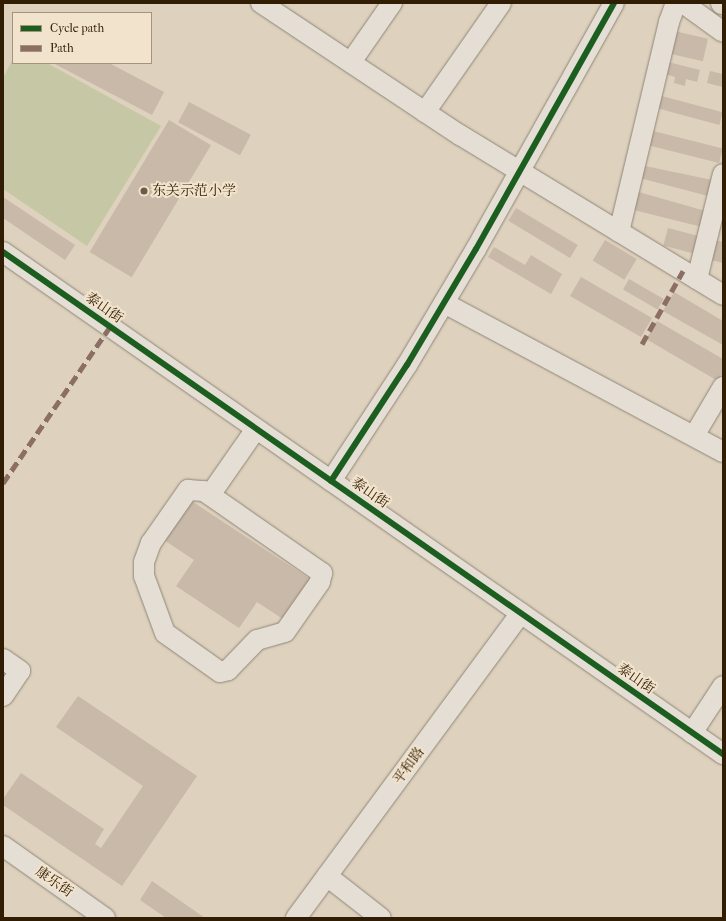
<!DOCTYPE html>
<meta charset="utf-8">
<style>
body{margin:0}
#map{position:relative;width:726px;height:921px;overflow:hidden;background:#ded1bd;font-family:"IM FELL French Canon","Noto Serif SC",serif}
div>[style]{position:absolute}
.green>*{inset:0;background:#c6c7a4}
.building>*{inset:0;background:#c9b9a8;transform-origin:0 0}
.roads{filter:drop-shadow(0 0 1px #8f8678) drop-shadow(0 0 1px #8f8678)}
.minor>*{height:20px;margin:-10px;padding:0 10px;transform-origin:10px;border-radius:10px;background:#e5ded4}
.major>*{height:22px;margin:-11px;padding:0 11px;transform-origin:11px;border-radius:11px;background:#e0d9cd}
.quiet>*{height:5px;margin-top:-2.5px;transform-origin:0;background:repeating-linear-gradient(90deg,#8d6e63 0 10px,transparent 0 15px)}
.cycleway>*{height:6px;margin:-3px;padding:0 3px;transform-origin:3px;border-radius:3px;background:#1b5e20}
.dots>*{width:11px;height:11px;translate:-50% -50%;box-sizing:border-box;border:2px solid #f2e3cc;border-radius:50%}
span{translate:-50% -50%;white-space:nowrap;text-align:center;line-height:1.15;-webkit-text-stroke:4px #f2e3cc;paint-order:stroke}
.poi-label{font-size:14px;color:#301d04}
.left{translate:0 -50%;text-align:left}
.street-label{font-size:14px;color:#301d04}
.frame{position:absolute;inset:0;border:4px solid #301d04;pointer-events:none}
.legend{position:absolute;left:12px;top:12px;width:140px;height:52px;box-sizing:border-box;background:#f2e3cc;border:1px solid #a4947c;margin:0;padding:5px 7px;list-style:none;font-size:12px;color:#301d04}
.legend li{display:flex;align-items:center;gap:8px;height:20px}
.legend b{width:20px;border:1px solid #a4947c}
</style>
<div id="map">
<div class="green">
<div style="clip-path:polygon(13px 59px,13px 63px,47px 63px,161px 126px,87px 246px,3px 189px,3px 78px)"></div>
</div>
<div class="building">
<div style="left:670px;top:30px;width:39px;height:23px;rotate:13deg"></div>
<div style="clip-path:polygon(664px 61px,700px 70px,697px 82px,686px 79px,685px 86px,674px 83px,675px 77px,661px 73px)"></div>
<div style="clip-path:polygon(53px 63px,109px 63px,164px 92px,152px 115px)"></div>
<div style="clip-path:polygon(710px 71px,723px 74px,723px 87px,707px 83px)"></div>
<div style="left:658px;top:95px;width:67px;height:13px;rotate:15deg"></div>
<div style="left:189px;top:102px;width:70px;height:23px;rotate:28deg"></div>
<div style="left:169px;top:120px;width:49px;height:154px;rotate:31deg"></div>
<div style="left:649px;top:130px;width:76px;height:15px;rotate:14deg"></div>
<div style="clip-path:polygon(640px 165px,717px 181px,712px 197px,636px 177px)"></div>
<div style="clip-path:polygon(635px 191px,709px 212px,706px 228px,630px 209px)"></div>
<div style="clip-path:polygon(3px 197px,75px 245px,65px 260px,3px 218px)"></div>
<div style="left:516px;top:208px;width:72px;height:15px;rotate:31deg"></div>
<div style="left:668px;top:228px;width:38px;height:18px;rotate:15deg"></div>
<div style="clip-path:polygon(712px 239px,723px 242px,723px 263px,707px 259px)"></div>
<div style="left:605px;top:240px;width:37px;height:24px;rotate:31deg"></div>
<div style="clip-path:polygon(494px 247px,525px 265px,531px 255px,562px 274px,551px 294px,488px 257px)"></div>
<div style="left:581px;top:277px;width:82px;height:22px;rotate:30deg"></div>
<div style="left:629px;top:279px;width:40px;height:12px;rotate:30deg"></div>
<div style="clip-path:polygon(674px 292px,723px 321px,723px 345px,663px 311px)"></div>
<div style="clip-path:polygon(657px 321px,723px 359px,723px 372px,718px 381px,646px 339px)"></div>
<div style="clip-path:polygon(190px 500px,313px 581px,286px 621px,257px 602px,239px 628px,176px 586px,194px 560px,164px 540px)"></div>
<div style="clip-path:polygon(78px 696px,197px 776px,122px 886px,3px 805px,3px 799px,21px 773px,104px 829px,95px 844px,101px 848px,143px 786px,56px 727px)"></div>
<div style="clip-path:polygon(152px 881px,205px 918px,166px 918px,140px 900px)"></div>
</div>
<div class="roads">
<div class="minor">
<div style="left:261px;top:3px;width:239px;rotate:33.6deg"></div>
<div style="left:460px;top:135px;width:308px;rotate:31.3deg"></div>
<div style="left:683px;top:3px;width:49px;rotate:35.9deg"></div>
<div style="left:351px;top:62px;width:72px;rotate:-55.2deg"></div>
<div style="left:425px;top:112px;width:133px;rotate:-55.1deg"></div>
<div style="left:619px;top:232px;width:216px;rotate:-76.6deg"></div>
<div style="left:669px;top:22px;width:20px;rotate:-70deg"></div>
<div style="left:3px;top:252px;width:878px;rotate:34.89deg"></div>
<div style="left:697px;top:279px;width:108px;rotate:-76.1deg"></div>
<div style="left:444px;top:303px;width:316px;rotate:28.1deg"></div>
<div style="left:694px;top:436px;width:57px;rotate:-59.4deg"></div>
<div style="left:331px;top:481px;width:139px;rotate:-56.8deg"></div>
<div style="left:407px;top:365px;width:135px;rotate:-59.3deg"></div>
<div style="left:476px;top:249px;width:282px;rotate:-60.7deg"></div>
<div style="left:188px;top:490px;width:16px;rotate:4deg"></div>
<div style="left:204px;top:491px;width:144px;rotate:34.8deg"></div>
<div style="left:322px;top:573px;width:9px;rotate:103deg"></div>
<div style="left:320px;top:582px;width:61px;rotate:125deg"></div>
<div style="left:285px;top:632px;width:29px;rotate:164deg"></div>
<div style="left:257px;top:640px;width:42px;rotate:134deg"></div>
<div style="left:228px;top:670px;width:8px;rotate:166deg"></div>
<div style="left:220px;top:672px;width:67px;rotate:-144.7deg"></div>
<div style="left:165px;top:633px;width:61px;rotate:-110.2deg"></div>
<div style="left:144px;top:576px;width:14px;rotate:-90deg"></div>
<div style="left:144px;top:562px;width:20px;rotate:-70deg"></div>
<div style="left:151px;top:543px;width:65px;rotate:-55.1deg"></div>
<div style="left:210px;top:495px;width:80px;rotate:-55.1deg"></div>
<div style="left:3px;top:659px;width:21px;rotate:35deg"></div>
<div style="left:20px;top:671px;width:30px;rotate:124deg"></div>
<div style="left:692px;top:733px;width:56px;rotate:-56.6deg"></div>
<div style="left:3px;top:846px;width:125px;rotate:35.2deg"></div>
<div style="left:327px;top:876px;width:68px;rotate:37.9deg"></div>
<div style="left:296px;top:918px;width:379px;rotate:-53.6deg"></div>
</div>
<div class="major">
<div style="left:722px;top:3px;width:1px"></div>
</div>
</div>
<div class="quiet">
<div style="left:642px;top:344px;width:84px;rotate:-60.7deg"></div>
<div style="left:3px;top:483px;width:189px;rotate:-55.6deg"></div>
</div>
<div class="cycleway">
<div style="left:3px;top:252px;width:878px;rotate:34.89deg"></div>
<div style="left:331px;top:481px;width:139px;rotate:-56.8deg"></div>
<div style="left:407px;top:365px;width:135px;rotate:-59.3deg"></div>
<div style="left:476px;top:249px;width:282px;rotate:-60.7deg"></div>
</div>
<div class="dots">
<div style="left:144px;top:191px;background:#6d5c45"></div>
</div>
<div class="poi-label">
<span class="left" style="left:152px;top:191px">东关示范小学</span>
</div>
<div class="street-label">
<span style="left:104px;top:308px;rotate:35deg">泰山街</span>
<span style="left:370px;top:493px;rotate:35deg">泰山街</span>
<span style="left:636px;top:679px;rotate:35deg">泰山街</span>
<span style="left:409px;top:766px;rotate:-54deg">平和路</span>
<span style="left:54px;top:882px;rotate:35deg">康乐街</span>
</div>
<div class="frame"></div>
<ul class="legend">
<li><b style="height:5px;background:#1b5e20"></b>Cycle path</li>
<li><b style="height:5px;background:#8d6e63"></b>Path</li>
</ul>
</div>
